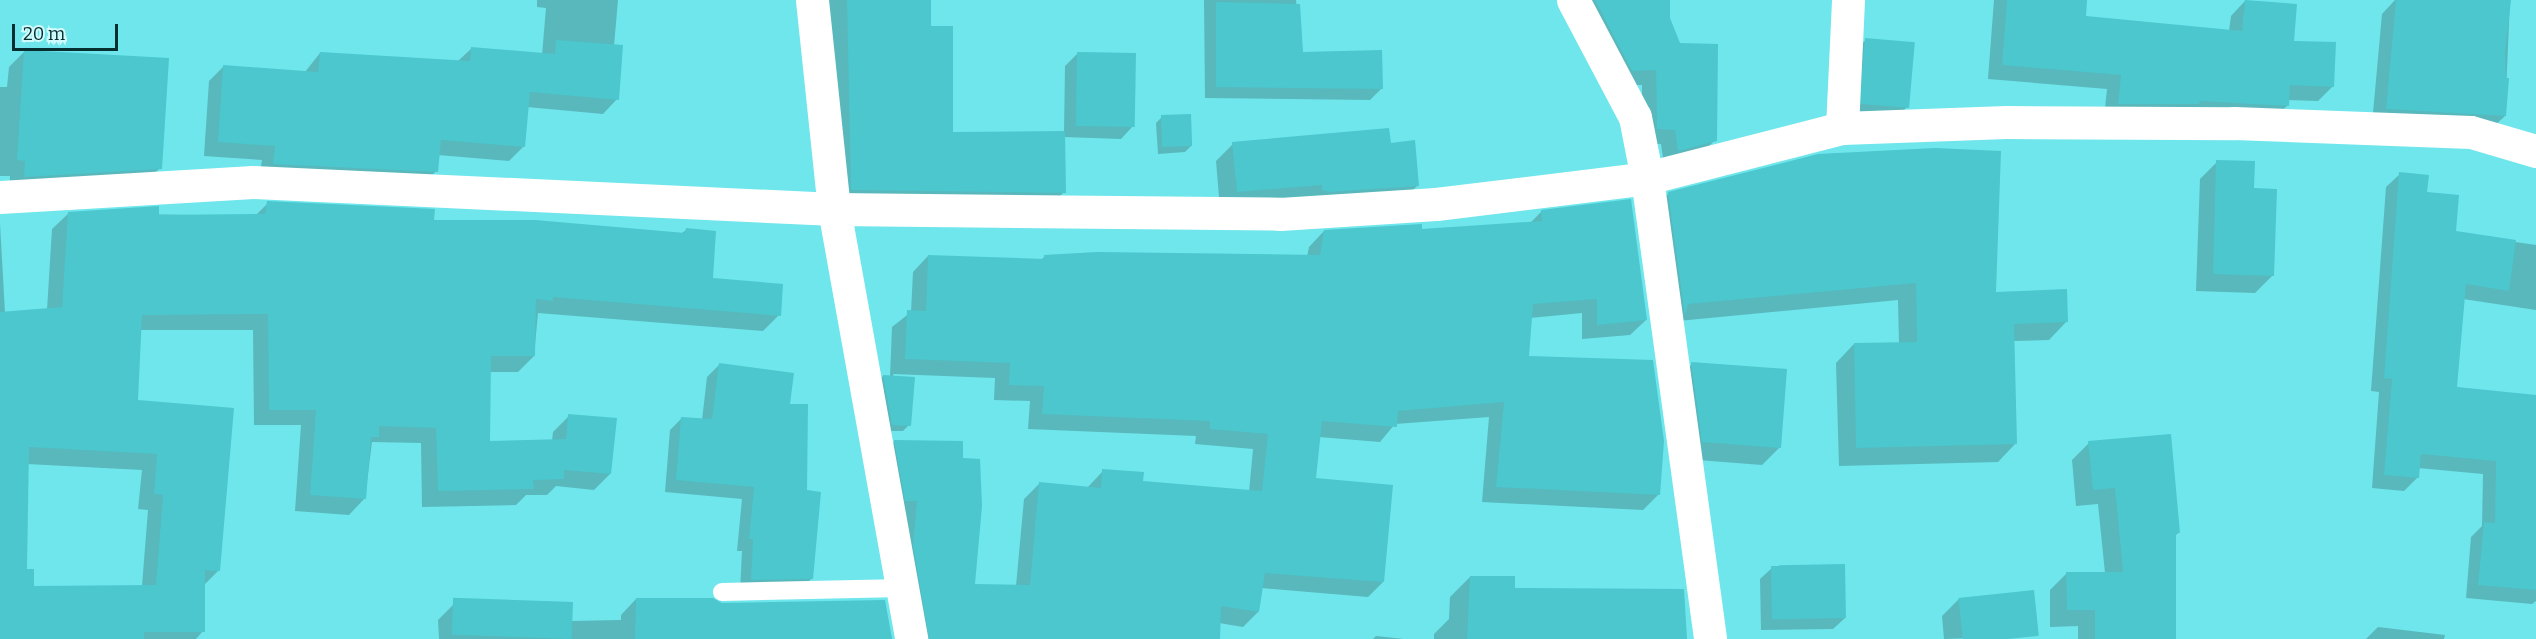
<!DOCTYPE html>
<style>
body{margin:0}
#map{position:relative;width:2536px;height:639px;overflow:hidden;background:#6ee6ec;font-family:Bitter,serif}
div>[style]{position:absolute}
.shadow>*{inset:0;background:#0003}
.building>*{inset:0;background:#4bc7cd;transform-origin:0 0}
.service>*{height:18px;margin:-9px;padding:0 9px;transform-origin:9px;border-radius:9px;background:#fff}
.minor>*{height:33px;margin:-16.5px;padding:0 16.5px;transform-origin:16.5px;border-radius:16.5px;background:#fff}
.tertiary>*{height:33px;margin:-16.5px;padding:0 16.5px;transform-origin:16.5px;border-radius:16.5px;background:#fff}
span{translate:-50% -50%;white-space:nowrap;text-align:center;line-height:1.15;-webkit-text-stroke:4.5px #d0fbfd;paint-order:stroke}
.scale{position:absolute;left:12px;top:24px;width:106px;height:27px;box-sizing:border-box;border:3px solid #062f31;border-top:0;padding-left:8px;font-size:18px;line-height:21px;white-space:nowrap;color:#062f31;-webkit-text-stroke:4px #d0fbfd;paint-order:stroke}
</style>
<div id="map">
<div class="shadow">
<div style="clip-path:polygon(537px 0,618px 0,614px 46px,617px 99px,603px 114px,527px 107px,523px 147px,509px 161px,438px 155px,436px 171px,422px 186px,259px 178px,262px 160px,204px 156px,209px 81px,223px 67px,305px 72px,320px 53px,458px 61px,472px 48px,542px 55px,546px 8px,537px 7px)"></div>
<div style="clip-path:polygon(823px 0,929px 0,929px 28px,952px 133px,1064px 133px,1065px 66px,1078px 53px,1133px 126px,1121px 139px,1064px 137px,1064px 192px,1046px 210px,834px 208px)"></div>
<div style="clip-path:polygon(1204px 0,1296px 0,1301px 53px,1382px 88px,1370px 100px,1205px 98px)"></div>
<div style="clip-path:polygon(1583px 0,1668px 0,1668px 18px,1715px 140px,1700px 155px,1664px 165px,1661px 144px,1642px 144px,1642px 85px,1617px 85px)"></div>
<div style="clip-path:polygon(1994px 0,2086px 0,2084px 18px,2229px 31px,2231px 16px,2245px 1px,2292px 42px,2333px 86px,2318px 101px,2288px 100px,2287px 106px,2272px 120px,2104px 118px,2107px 89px,1988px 79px)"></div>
<div style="clip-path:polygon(2395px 0,2510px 0,2505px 116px,2490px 130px,2372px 124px,2382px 14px)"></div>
<div style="clip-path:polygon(1866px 40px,1908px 106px,1895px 119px,1850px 116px,1853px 52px)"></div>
<div style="clip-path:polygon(25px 51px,160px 168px,144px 184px,9px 192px,10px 176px,0 176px,0 87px,7px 87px,9px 67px)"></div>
<div style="clip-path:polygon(1162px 117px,1191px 146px,1185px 152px,1158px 154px,1156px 123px)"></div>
<div style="clip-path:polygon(1233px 144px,1389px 144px,1417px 186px,1400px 203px,1220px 209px,1216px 161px)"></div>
<div style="clip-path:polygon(2217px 162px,2252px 189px,2272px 276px,2255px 293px,2196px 291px,2200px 179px)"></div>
<div style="clip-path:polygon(2400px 174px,2425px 194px,2454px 233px,2536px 245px,2536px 310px,2463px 299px,2455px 388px,2536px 396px,2536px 601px,2532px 604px,2466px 598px,2471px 537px,2482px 526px,2483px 474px,2418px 468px,2418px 477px,2404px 491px,2372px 488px,2379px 392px,2371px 391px,2386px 187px)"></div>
<div style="clip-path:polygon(1669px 193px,2067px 321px,2049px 340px,2013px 341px,2016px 443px,1998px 462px,1839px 466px,1836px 363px,1854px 344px,1899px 344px,1898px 300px,1678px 321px,1650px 212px)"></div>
<div style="clip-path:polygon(evenodd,268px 203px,432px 221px,681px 234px,686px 230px,711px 279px,779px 315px,763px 331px,538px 313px,534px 356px,518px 372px,490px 372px,488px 442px,552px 441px,553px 432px,569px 416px,610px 474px,594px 490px,556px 486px,547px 495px,526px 495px,516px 505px,422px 507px,421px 443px,372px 442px,365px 498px,349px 515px,295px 511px,301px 425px,254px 425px,253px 330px,140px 330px,136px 402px,218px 571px,203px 586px,203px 631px,196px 639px,0 639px,0 223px,5px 313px,47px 310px,52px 229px,69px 213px,255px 216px,268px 203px,27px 464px,142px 470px,138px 509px,148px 510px,142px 586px,33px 588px,26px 571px,27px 464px)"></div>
<div style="clip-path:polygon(1542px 211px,1646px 320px,1630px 335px,1582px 339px,1582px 313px,1530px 318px,1527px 358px,1659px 494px,1643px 510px,1482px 502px,1489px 417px,1395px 424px,1380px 442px,1319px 437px,1315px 479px,1383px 582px,1368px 597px,1261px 588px,1258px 612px,1243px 627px,1219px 623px,1218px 639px,912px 639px,880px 457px,895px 441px,961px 459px,974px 586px,1016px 586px,1024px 499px,1039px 484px,1087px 488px,1103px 471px,1142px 482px,1249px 492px,1253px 449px,1195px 444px,1196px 436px,1028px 429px,1030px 401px,994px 400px,995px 378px,893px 374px,909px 425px,903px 431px,886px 431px,877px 382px,883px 376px,890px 377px,892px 327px,911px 312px,913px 272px,928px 256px,1041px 260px,1045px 256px,1307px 257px,1309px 247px,1324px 231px,1421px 231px,1530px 223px)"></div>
<div style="clip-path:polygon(1692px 364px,1779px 448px,1762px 465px,1685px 459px,1675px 381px)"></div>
<div style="clip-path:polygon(719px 365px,788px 405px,805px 492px,812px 578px,800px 590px,740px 592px,742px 551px,737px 551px,742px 499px,665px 492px,670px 430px,682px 418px,702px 420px,707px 377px)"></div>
<div style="clip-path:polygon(2089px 443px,2179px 532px,2174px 537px,2175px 639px,2078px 639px,2078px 626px,2050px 627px,2050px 590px,2067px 573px,2105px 573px,2098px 504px,2076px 506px,2072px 460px)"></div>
<div style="clip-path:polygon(1772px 568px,1845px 618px,1833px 629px,1761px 630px,1760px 579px)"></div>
<div style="clip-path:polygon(1470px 577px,1513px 590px,1684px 639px,1434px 639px,1434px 634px,1449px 619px,1450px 597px)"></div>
<div style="clip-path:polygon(636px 599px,722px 605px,884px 601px,892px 639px,439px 639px,438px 620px,454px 604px,571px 621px,621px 620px,621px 615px)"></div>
<div style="clip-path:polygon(1959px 599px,2037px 636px,1944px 639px,1942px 616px)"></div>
<div style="clip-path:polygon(2378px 627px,2445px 635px,2444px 639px,2366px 639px)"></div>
<div style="clip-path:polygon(1376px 636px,1404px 639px,1373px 639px)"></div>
</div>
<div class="building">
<div style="clip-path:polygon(847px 0,931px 0,931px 26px,953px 26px,953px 132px,1065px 131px,1066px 193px,851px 190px)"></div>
<div style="clip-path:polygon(1595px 0,1670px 0,1670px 18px,1680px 43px,1718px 44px,1717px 141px,1678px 151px,1675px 130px,1657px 129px,1656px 70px,1632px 71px)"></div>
<div style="clip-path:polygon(2007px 0,2087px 0,2086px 16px,2242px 31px,2245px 0,2297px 4px,2294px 41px,2336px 42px,2334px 87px,2290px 85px,2289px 106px,2200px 101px,2199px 104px,2118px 104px,2121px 75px,2002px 65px)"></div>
<div style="clip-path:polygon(2396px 0,2511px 0,2505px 52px,2506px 78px,2509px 78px,2506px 116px,2386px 109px)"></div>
<div style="clip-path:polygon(1216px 2px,1300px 4px,1303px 52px,1382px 50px,1383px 89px,1216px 87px)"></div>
<div style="left:1865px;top:38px;width:50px;height:66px;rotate:5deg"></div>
<div style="clip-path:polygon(556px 40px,623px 45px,619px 100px,530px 92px,525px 147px,441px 140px,438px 172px,273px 164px,275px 146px,218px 142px,223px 65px,318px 72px,320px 52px,470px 61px,471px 47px,555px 54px)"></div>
<div style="clip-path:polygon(24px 50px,169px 58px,162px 169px,24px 177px,25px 161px,17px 160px)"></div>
<div style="left:1077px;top:52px;width:59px;height:74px;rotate:1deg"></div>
<div style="left:1191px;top:114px;width:32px;height:30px;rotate:88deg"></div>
<div style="clip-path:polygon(1389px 128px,1391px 143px,1415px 140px,1419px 186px,1330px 192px,1322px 190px,1322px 185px,1237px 192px,1232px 142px)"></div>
<div style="clip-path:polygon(1935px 148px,2001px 151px,1996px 292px,2067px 289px,2068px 322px,2014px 324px,2017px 444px,1856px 448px,1854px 343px,1917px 342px,1916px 283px,1688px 304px,1685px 316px,1668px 192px,1818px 154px)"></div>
<div style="clip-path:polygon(2216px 160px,2255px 161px,2254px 188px,2277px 189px,2274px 276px,2213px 274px)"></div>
<div style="clip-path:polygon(2399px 172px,2429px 175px,2427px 192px,2459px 195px,2456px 231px,2516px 240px,2509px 291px,2466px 284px,2457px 387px,2536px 395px,2536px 590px,2478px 585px,2484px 522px,2495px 523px,2496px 461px,2421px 454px,2419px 478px,2384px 475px,2392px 379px,2384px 378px)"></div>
<div style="clip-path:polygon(1631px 199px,1647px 320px,1597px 325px,1597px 299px,1533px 304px,1529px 356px,1653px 360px,1664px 441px,1660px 495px,1496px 487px,1504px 402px,1398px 411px,1397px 427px,1322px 421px,1316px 478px,1393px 485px,1384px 582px,1265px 573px,1259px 612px,1221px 606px,1220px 639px,929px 639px,913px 545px,917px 501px,905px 501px,894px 440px,963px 441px,963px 458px,980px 459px,982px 506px,975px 584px,1030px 585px,1039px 482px,1101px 488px,1102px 469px,1144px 472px,1143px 481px,1262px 491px,1268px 434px,1210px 429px,1210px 421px,1042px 414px,1044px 386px,1009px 385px,1010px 363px,905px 359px,907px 310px,926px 311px,928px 255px,1044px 259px,1044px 255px,1097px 252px,1320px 255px,1324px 230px,1422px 224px,1422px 229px,1542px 221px,1541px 210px)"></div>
<div style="clip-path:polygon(evenodd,267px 201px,435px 209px,434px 220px,535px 220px,685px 233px,686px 228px,716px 231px,713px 278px,783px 284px,781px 316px,553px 297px,553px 301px,536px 299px,535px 356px,491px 356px,490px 441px,566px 439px,568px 414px,617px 418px,611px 474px,564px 470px,564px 479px,533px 480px,534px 489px,438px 491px,436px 428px,379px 426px,379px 437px,371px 437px,366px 499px,310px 495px,316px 410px,269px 410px,268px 314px,142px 315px,138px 400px,234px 408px,220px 571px,205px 570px,205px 632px,144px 632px,144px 639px,0 639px,0 312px,62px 307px,68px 212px,159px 206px,159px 215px,265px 214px,267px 201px,29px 447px,157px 454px,154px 494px,163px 495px,156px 585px,34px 586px,34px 569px,27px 569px,29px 447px)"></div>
<div style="clip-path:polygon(1691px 362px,1787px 369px,1781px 448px,1702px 442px)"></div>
<div style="clip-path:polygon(719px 363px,794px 373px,790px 404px,808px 404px,807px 490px,821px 492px,813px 579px,751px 580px,753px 539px,749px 539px,754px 487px,676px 480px,681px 417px,712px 419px)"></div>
<div style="clip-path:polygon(883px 375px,915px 377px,911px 426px,892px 425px)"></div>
<div style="clip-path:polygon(2171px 434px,2180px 533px,2176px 533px,2176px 639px,2095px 639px,2095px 610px,2067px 610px,2066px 572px,2123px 572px,2115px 488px,2093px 490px,2088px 441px)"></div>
<div style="left:1845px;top:564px;width:54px;height:74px;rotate:89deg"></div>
<div style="clip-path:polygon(1470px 576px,1515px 576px,1515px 588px,1684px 589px,1687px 639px,1467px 639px)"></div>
<div style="left:2034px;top:590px;width:46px;height:76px;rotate:84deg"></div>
<div style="clip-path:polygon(636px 598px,713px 598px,722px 603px,885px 600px,892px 639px,635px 639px)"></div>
<div style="left:573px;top:602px;width:37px;height:120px;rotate:92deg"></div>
</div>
<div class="service">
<div style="left:722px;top:592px;width:181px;rotate:-1.3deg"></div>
</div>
<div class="minor">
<div style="left:1573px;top:0;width:132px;rotate:62.1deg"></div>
<div style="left:1635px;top:117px;width:62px;rotate:78.9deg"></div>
<div style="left:1647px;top:178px;width:465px;rotate:82.2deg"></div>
<div style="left:1842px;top:128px;width:128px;rotate:-87.3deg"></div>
<div style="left:834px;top:209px;width:437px;rotate:79.8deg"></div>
</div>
<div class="tertiary">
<div style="left:812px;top:0;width:210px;rotate:84deg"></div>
<div style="left:0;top:197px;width:253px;rotate:-3.4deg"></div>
<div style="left:253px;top:182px;width:582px;rotate:2.66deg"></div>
<div style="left:834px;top:209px;width:446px;rotate:0.6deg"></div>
<div style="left:1280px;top:214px;width:156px;rotate:-3.7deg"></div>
<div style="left:1436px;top:204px;width:213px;rotate:-7deg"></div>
<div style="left:1647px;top:178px;width:201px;rotate:-14.4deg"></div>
<div style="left:1842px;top:128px;width:164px;rotate:-2.1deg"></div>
<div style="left:2006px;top:122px;width:228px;rotate:0.3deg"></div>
<div style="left:2234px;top:123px;width:237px;rotate:2.2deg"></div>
<div style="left:2471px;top:132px;width:68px;rotate:16.3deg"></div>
</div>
<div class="scale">20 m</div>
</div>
